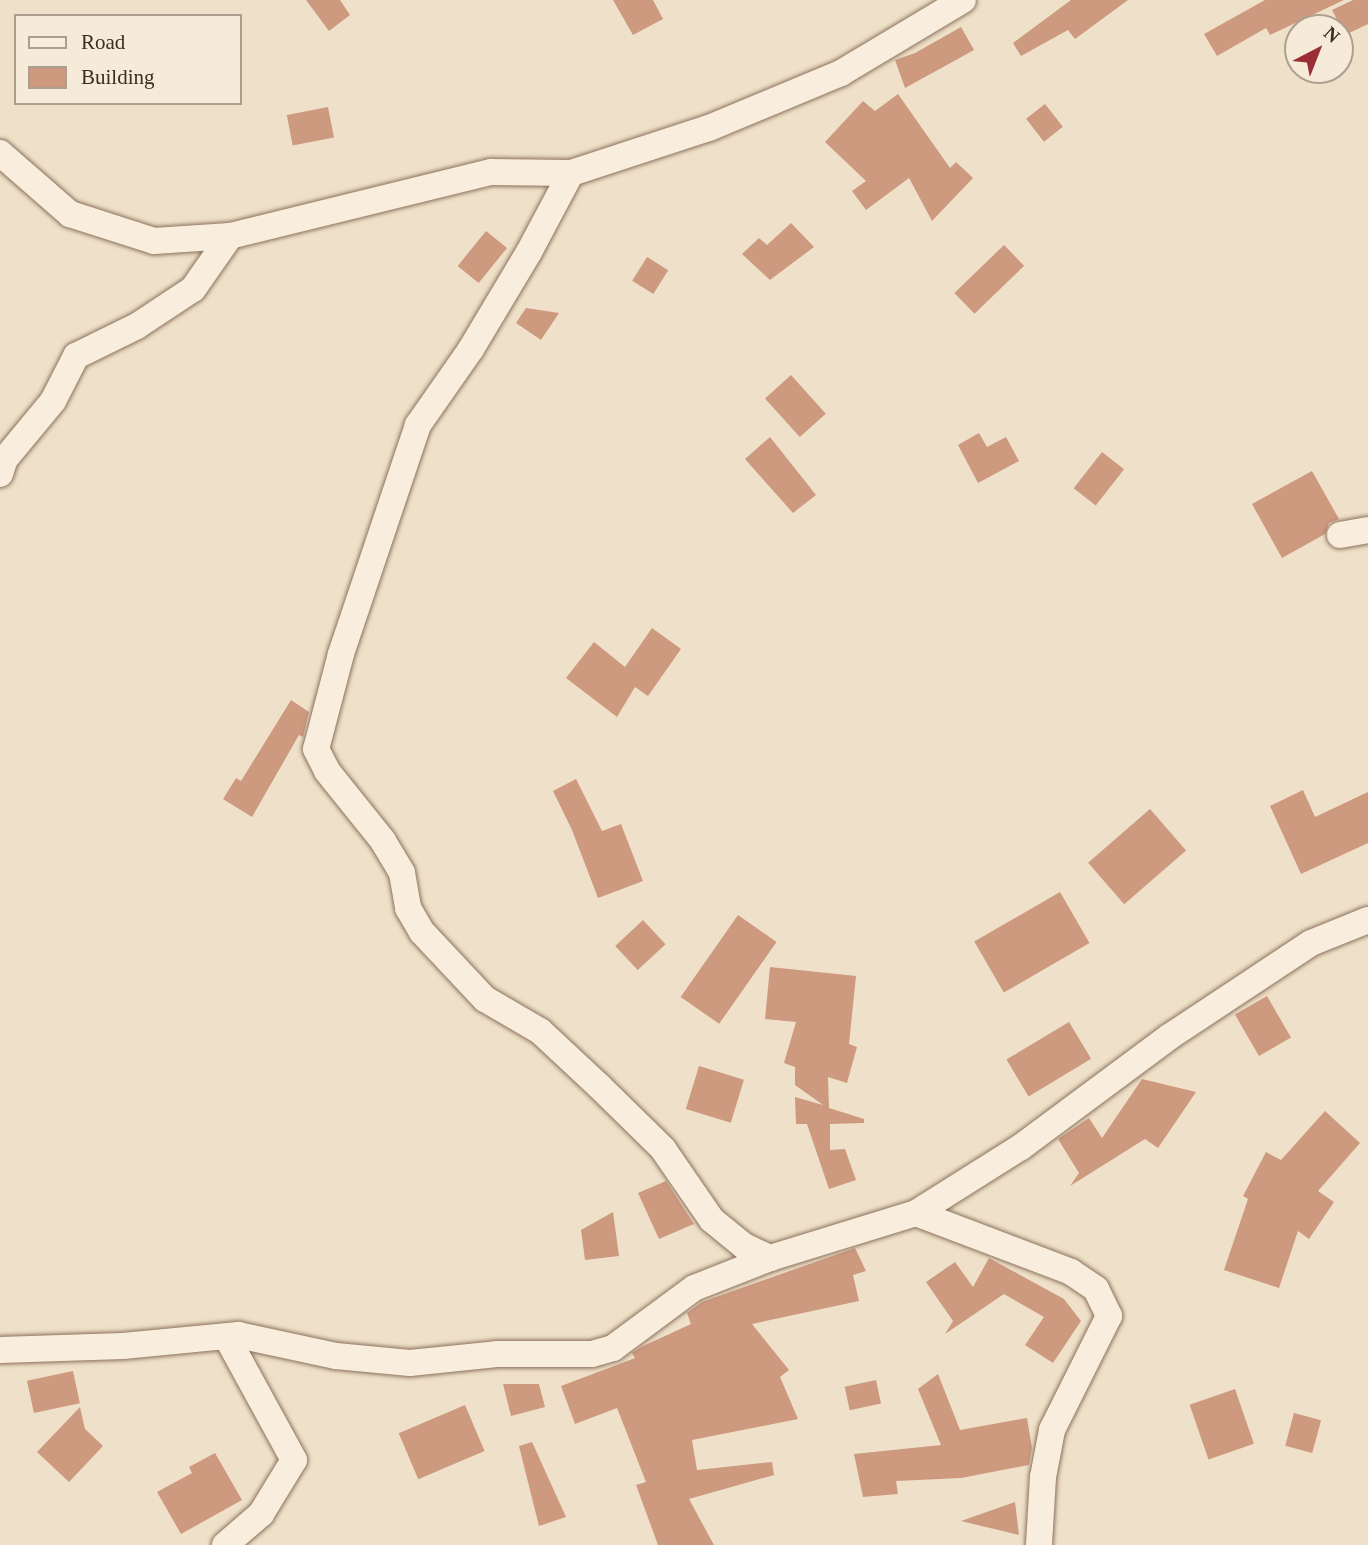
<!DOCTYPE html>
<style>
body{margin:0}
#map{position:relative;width:1368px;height:1545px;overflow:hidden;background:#efe1c9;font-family:Georgia,serif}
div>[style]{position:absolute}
.building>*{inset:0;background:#cd997f;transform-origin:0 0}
.roads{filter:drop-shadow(0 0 2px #8c725d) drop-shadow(0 0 2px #8c725d)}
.minor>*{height:26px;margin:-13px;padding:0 13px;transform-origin:13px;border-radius:13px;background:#f9eedd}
span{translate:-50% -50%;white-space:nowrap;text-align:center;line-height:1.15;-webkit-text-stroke:7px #f6ebd9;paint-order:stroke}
.legend{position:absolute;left:14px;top:14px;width:228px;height:91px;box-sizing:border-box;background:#f6ebd9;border:2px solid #ac9f8f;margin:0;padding:9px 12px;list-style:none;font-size:21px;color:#3c2c21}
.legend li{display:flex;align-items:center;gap:14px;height:35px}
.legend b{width:35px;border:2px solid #ac9f8f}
.north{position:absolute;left:1284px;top:14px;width:70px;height:70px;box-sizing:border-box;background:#f6ebd9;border:2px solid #ac9f8f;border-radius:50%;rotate:42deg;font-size:19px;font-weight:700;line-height:28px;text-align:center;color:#3c2c21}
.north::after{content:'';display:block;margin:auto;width:24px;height:32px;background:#9b2d37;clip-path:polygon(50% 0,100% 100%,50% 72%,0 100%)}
</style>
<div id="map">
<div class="building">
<div style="clip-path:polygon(306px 0,340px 0,350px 15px,329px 31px)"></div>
<div style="clip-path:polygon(613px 0,653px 0,663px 19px,633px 35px)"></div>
<div style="clip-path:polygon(1071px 0,1128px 0,1075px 39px,1068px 30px,1021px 56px,1013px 43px)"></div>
<div style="clip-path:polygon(1265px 0,1344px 0,1270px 35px,1266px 28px,1217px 56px,1204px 34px)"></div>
<div style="clip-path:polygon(1353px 0,1368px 0,1368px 24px,1345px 35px,1332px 10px)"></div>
<div style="clip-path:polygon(961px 27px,974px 50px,905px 88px,895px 60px,915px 53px)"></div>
<div style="clip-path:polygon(898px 94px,950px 168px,956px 162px,973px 178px,932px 221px,909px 178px,866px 210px,852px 191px,866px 181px,825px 142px,863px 101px,875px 111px)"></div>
<div style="left:1045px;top:104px;width:29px;height:24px;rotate:52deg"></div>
<div style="left:328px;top:107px;width:31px;height:42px;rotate:79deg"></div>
<div style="clip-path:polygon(791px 223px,814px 247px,770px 280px,742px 254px,759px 238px,767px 245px)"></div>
<div style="left:486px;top:231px;width:27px;height:45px;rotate:39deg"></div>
<div style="left:1004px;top:245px;width:29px;height:69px;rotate:46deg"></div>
<div style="left:647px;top:257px;width:25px;height:28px;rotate:32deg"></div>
<div style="clip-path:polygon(526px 308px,559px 313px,541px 340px,516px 323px)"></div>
<div style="left:791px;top:375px;width:52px;height:35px;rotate:48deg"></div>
<div style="clip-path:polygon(979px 433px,987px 447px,1006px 437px,1019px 461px,978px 483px,958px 445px)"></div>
<div style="clip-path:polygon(770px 437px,816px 495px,793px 513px,745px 459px)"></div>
<div style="left:1102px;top:452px;width:28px;height:46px;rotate:38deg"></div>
<div style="clip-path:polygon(1312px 471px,1339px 519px,1329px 523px,1325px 534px,1282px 558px,1252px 504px)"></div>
<div style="clip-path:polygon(652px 628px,681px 649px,648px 696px,635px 687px,617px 717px,566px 678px,594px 642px,625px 667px)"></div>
<div style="clip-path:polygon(291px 700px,309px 712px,303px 737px,299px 735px,252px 817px,223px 799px,236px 778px,241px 781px)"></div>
<div style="clip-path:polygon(576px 779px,602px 831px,621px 824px,643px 881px,598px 898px,572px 830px,553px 791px)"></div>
<div style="clip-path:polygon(1303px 790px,1315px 817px,1368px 792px,1368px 843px,1301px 874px,1270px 806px)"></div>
<div style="left:1150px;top:809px;width:55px;height:82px;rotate:49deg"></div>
<div style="left:1060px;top:892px;width:59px;height:99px;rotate:60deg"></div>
<div style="left:738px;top:915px;width:47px;height:100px;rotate:35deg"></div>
<div style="left:643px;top:920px;width:33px;height:38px;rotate:47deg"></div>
<div style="clip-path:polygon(770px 967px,856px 976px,849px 1044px,857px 1047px,847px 1083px,828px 1077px,829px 1108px,864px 1119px,864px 1123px,830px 1124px,830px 1150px,845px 1149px,856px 1180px,829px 1189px,807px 1124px,796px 1124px,795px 1097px,823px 1105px,795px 1085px,795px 1067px,784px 1063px,796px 1022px,765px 1019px)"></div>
<div style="left:1267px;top:996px;width:48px;height:37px;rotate:60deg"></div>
<div style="left:1069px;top:1022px;width:43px;height:73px;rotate:59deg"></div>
<div style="left:699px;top:1066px;width:47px;height:45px;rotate:17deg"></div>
<div style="clip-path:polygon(1142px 1079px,1196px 1092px,1158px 1148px,1145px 1139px,1070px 1186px,1079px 1173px,1058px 1139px,1089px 1118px,1102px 1138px)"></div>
<div style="clip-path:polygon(1325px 1111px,1360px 1143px,1318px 1191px,1334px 1202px,1309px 1239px,1298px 1231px,1279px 1288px,1224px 1270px,1248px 1199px,1243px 1196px,1266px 1152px,1281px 1160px)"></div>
<div style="clip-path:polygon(666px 1181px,694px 1224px,659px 1239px,638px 1193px)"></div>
<div style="clip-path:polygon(613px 1212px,619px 1256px,585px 1260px,581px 1230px)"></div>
<div style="clip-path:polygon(855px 1248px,866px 1271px,853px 1275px,859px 1301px,752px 1324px,789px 1370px,780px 1377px,798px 1419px,692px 1440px,697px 1470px,772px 1462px,774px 1475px,689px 1499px,714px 1545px,658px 1545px,636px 1485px,646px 1482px,617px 1408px,575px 1424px,561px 1386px,635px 1358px,632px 1353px,641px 1347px,691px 1324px,687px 1313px,702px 1302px)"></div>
<div style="clip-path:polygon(989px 1258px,1064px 1299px,1081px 1321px,1053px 1363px,1025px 1345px,1044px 1317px,1004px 1294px,945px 1334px,953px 1321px,926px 1282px,955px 1262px,973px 1287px)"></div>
<div style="left:73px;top:1371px;width:33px;height:47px;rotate:78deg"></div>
<div style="clip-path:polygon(938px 1374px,960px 1430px,1027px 1418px,1032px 1448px,1029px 1465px,961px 1478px,896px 1481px,898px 1494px,863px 1497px,854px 1454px,941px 1445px,918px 1389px)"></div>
<div style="left:876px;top:1380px;width:24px;height:32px;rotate:78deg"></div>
<div style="clip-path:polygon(503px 1384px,539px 1384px,545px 1407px,511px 1416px)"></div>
<div style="left:1235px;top:1389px;width:58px;height:48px;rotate:71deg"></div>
<div style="left:465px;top:1405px;width:50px;height:72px;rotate:67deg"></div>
<div style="clip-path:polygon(80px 1407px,85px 1429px,103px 1446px,69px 1482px,37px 1452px)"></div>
<div style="left:1294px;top:1413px;width:28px;height:34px;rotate:15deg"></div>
<div style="clip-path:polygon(532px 1442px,566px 1517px,539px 1526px,519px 1446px)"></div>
<div style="clip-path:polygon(215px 1453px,242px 1500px,181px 1534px,157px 1492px,192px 1473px,189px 1467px)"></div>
<div style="clip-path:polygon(1015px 1502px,1019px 1535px,961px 1521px)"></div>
</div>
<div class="roads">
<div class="minor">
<div style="left:0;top:153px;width:93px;rotate:41.1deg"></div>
<div style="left:70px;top:214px;width:88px;rotate:17.8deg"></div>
<div style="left:154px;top:241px;width:76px;rotate:-3.8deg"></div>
<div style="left:230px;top:236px;width:269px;rotate:-13.8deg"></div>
<div style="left:491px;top:172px;width:80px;rotate:0.7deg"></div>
<div style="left:571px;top:173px;width:145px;rotate:-18.1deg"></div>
<div style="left:709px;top:128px;width:143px;rotate:-22.6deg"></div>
<div style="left:841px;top:73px;width:142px;rotate:-30.9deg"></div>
<div style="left:571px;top:173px;width:89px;rotate:118deg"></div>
<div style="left:529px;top:252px;width:113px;rotate:120.9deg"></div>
<div style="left:471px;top:349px;width:93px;rotate:124.9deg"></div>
<div style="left:418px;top:425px;width:242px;rotate:108.6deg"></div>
<div style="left:341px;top:654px;width:98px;rotate:104.7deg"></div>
<div style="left:316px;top:749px;width:25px;rotate:63deg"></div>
<div style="left:327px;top:771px;width:90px;rotate:51.3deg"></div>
<div style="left:383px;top:841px;width:37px;rotate:59deg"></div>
<div style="left:402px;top:873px;width:36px;rotate:80deg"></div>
<div style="left:408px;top:908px;width:28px;rotate:60deg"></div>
<div style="left:422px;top:932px;width:92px;rotate:46.8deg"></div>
<div style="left:485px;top:999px;width:64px;rotate:30.2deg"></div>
<div style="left:540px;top:1031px;width:81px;rotate:43deg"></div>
<div style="left:599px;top:1086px;width:90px;rotate:44.5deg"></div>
<div style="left:663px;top:1149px;width:86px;rotate:55.4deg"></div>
<div style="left:712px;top:1220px;width:41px;rotate:39.1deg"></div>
<div style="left:744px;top:1246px;width:29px;rotate:25deg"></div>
<div style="left:0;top:474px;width:16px;rotate:-72deg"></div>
<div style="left:5px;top:459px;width:75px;rotate:-50.4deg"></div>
<div style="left:53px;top:401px;width:51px;rotate:-62.9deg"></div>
<div style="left:76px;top:356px;width:68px;rotate:-26.2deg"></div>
<div style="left:137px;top:326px;width:67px;rotate:-33.5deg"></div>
<div style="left:193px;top:289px;width:65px;rotate:-55.1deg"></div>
<div style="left:1340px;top:535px;width:28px;rotate:-10deg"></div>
<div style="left:916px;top:1213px;width:166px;rotate:20.8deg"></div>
<div style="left:1071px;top:1272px;width:30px;rotate:34deg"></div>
<div style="left:1096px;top:1289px;width:30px;rotate:64deg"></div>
<div style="left:1109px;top:1316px;width:127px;rotate:116.6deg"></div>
<div style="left:1052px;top:1430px;width:48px;rotate:100.8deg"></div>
<div style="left:1043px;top:1477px;width:68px;rotate:93.4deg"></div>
<div style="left:0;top:1350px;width:123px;rotate:-1.9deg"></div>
<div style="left:123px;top:1346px;width:116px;rotate:-5.5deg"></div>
<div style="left:238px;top:1335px;width:100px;rotate:12.1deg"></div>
<div style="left:336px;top:1356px;width:74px;rotate:5.4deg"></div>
<div style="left:410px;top:1363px;width:87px;rotate:-5.9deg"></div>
<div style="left:497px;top:1354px;width:95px"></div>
<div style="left:592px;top:1354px;width:22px;rotate:-16deg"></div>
<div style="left:613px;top:1348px;width:101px;rotate:-36.5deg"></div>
<div style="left:694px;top:1288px;width:82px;rotate:-21.5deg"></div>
<div style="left:770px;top:1258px;width:153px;rotate:-17.1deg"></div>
<div style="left:916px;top:1213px;width:124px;rotate:-32.2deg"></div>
<div style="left:1021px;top:1147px;width:184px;rotate:-36.6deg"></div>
<div style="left:1169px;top:1037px;width:170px;rotate:-33.5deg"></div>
<div style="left:1311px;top:943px;width:61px;rotate:-22deg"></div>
<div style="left:225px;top:1545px;width:48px;rotate:-40.7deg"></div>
<div style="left:261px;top:1514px;width:63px;rotate:-58.6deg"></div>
<div style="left:294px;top:1460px;width:141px;rotate:-118.7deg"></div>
</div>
</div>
<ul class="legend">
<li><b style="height:9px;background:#f9eedd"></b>Road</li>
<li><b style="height:19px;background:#cd997f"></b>Building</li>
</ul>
<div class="north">N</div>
</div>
